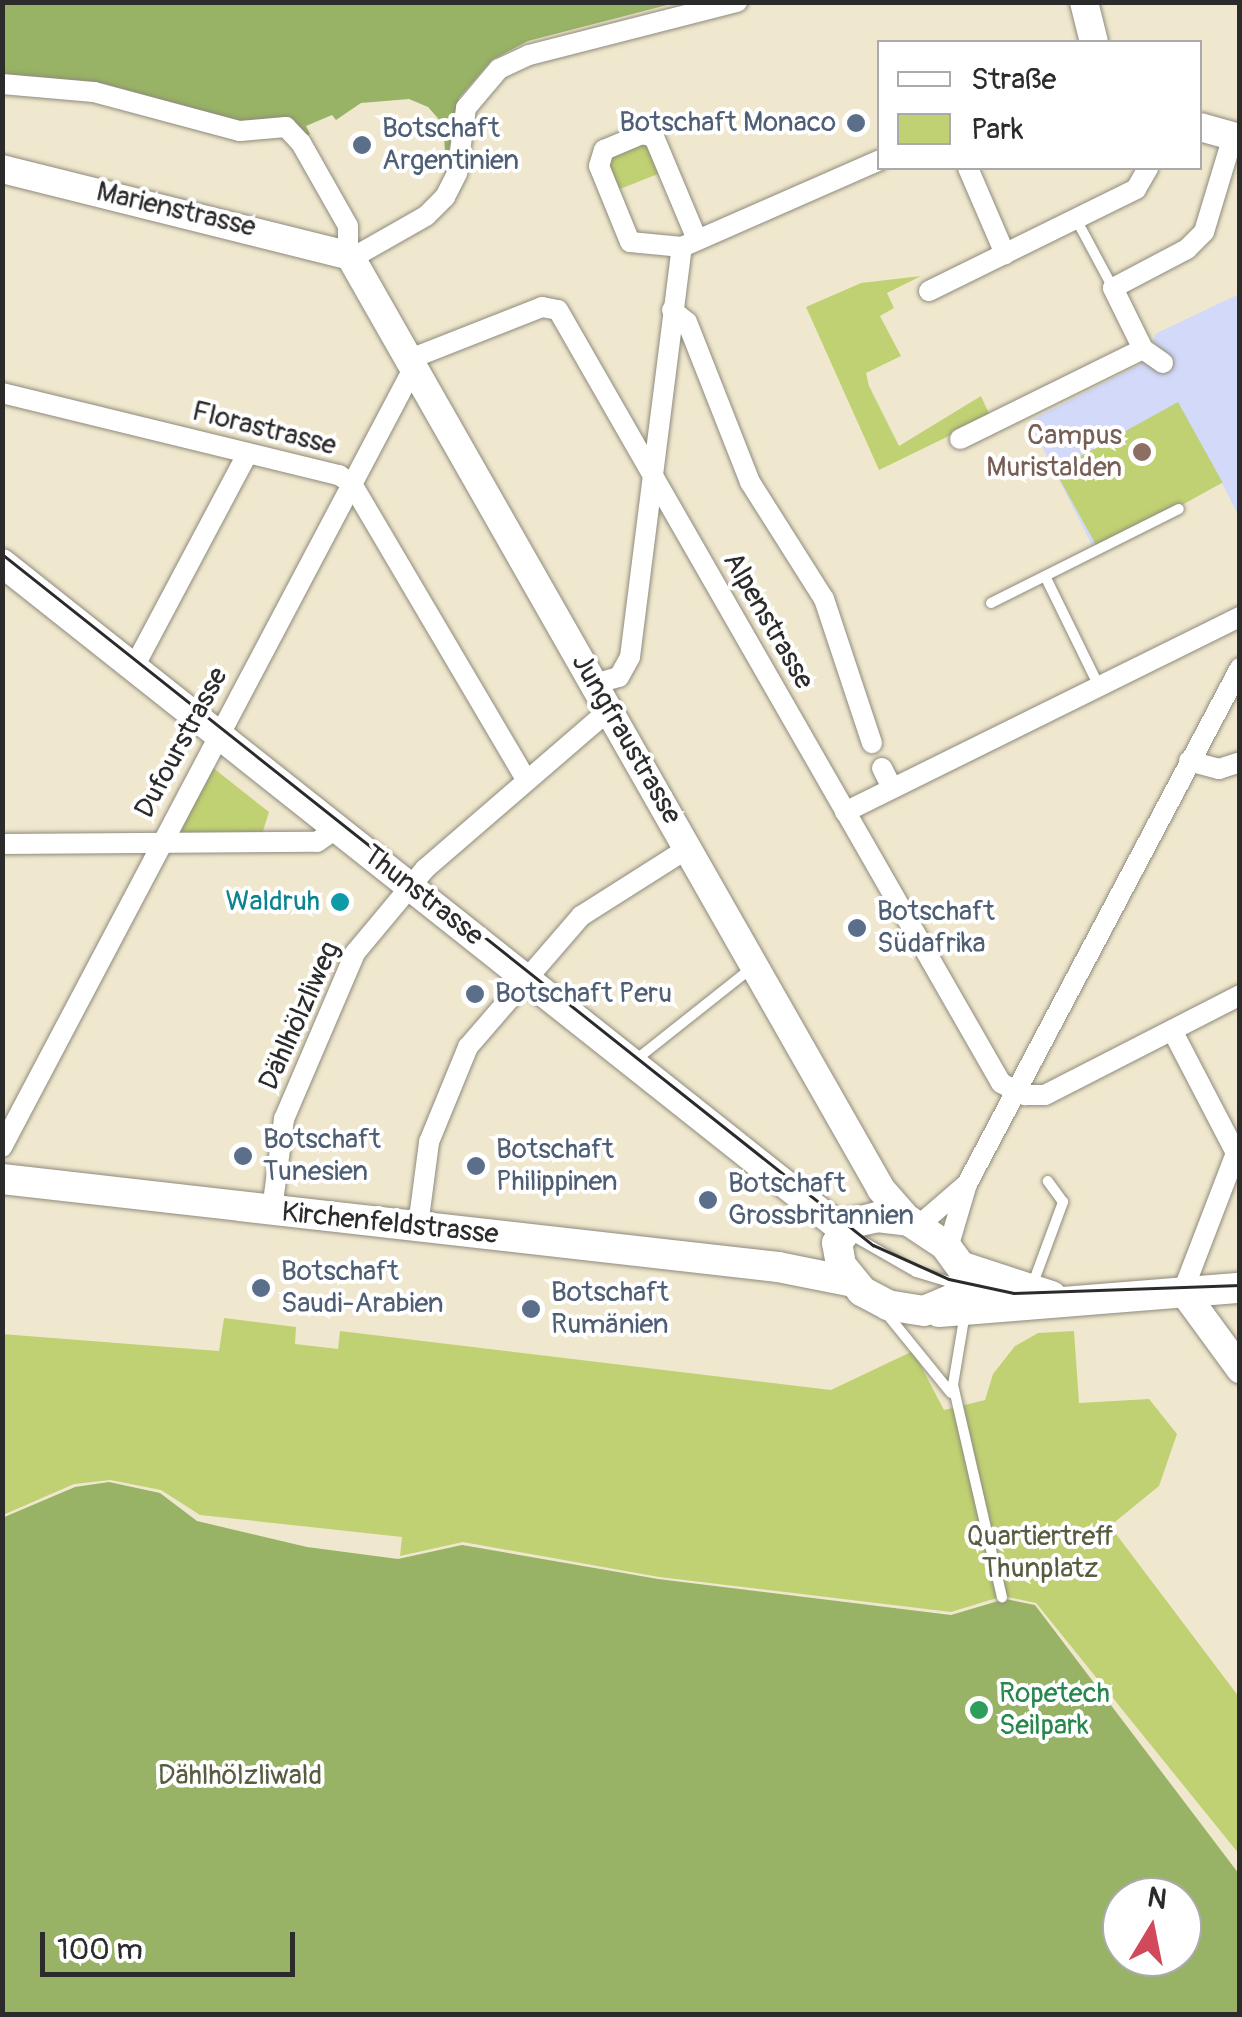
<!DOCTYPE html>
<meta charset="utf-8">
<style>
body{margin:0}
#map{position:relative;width:1242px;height:2017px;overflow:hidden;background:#f0e8ce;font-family:Pangolin,sans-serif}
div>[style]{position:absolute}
.built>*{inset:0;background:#d2d9f9}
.green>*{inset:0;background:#c0d173;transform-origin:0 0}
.forest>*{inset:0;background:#98b365}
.roads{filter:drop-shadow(0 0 2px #8e8a7c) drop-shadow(0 0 2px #8e8a7c)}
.lane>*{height:10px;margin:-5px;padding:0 5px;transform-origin:5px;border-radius:5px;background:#fff}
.street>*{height:20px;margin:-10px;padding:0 10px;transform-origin:10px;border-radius:10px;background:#fff}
.secondary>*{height:28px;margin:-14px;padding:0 14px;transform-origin:14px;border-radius:14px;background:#fff}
.primary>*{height:30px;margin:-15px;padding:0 15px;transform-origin:15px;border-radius:15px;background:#fff}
.tram>*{height:2.5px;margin:-1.25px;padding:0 1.25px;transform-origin:1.25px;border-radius:1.25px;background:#2b2b2b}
.dots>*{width:28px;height:28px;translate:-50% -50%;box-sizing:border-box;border:5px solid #fff;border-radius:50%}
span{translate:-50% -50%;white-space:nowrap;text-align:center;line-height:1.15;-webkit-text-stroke:8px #fff;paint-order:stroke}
.service-label{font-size:28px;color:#4e5e75}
.right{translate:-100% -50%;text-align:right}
.left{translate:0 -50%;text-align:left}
.street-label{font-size:28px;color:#2b2b2b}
.education-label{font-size:28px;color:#785e54}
.culture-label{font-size:28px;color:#0d838f}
.park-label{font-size:28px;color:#585d41}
.leisure-label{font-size:28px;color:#27864d}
.frame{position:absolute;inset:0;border:5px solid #2b2b2b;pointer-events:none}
.legend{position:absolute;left:877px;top:40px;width:325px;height:130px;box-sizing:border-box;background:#fff;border:2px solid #aaa;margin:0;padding:12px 18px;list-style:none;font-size:30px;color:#2b2b2b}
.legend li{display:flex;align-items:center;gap:20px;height:50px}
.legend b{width:50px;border:2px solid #aaa}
.north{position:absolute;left:1102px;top:1877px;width:100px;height:100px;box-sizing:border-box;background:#fff;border:2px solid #aaa;border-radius:50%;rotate:10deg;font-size:28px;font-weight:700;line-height:40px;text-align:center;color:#2b2b2b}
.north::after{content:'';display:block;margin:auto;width:35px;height:45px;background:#d1495b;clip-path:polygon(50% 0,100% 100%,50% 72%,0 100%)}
.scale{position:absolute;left:40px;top:1932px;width:255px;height:45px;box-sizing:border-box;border:5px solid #2b2b2b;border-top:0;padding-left:12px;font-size:30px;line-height:35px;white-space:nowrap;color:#2b2b2b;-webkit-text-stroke:8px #fff;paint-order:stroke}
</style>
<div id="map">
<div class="built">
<div style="clip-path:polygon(1239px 294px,1239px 517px,1222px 483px,1093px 547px,1029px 421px,1149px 360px,1155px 334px)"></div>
</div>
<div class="green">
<div style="clip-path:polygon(646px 140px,663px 172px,615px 191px,606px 156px)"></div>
<div style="clip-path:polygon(921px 276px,887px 293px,894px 308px,880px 316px,901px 356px,866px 373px,869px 386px,899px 446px,981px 396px,990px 416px,879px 470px,806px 307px,861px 283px)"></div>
<div style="left:1178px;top:402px;width:92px;height:141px;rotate:61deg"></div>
<div style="clip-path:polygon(212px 767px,269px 812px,262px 834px,180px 833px)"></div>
<div style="clip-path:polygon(224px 1318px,296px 1327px,295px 1344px,338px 1349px,340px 1331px,831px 1390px,913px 1351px,944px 1410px,985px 1400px,993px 1374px,1015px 1346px,1038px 1333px,1074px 1331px,1079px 1403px,1149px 1399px,1177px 1434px,1159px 1486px,1110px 1526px,1239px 1697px,1239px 1854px,1036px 1603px,1003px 1596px,951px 1612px,659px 1577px,463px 1542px,400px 1556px,402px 1537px,200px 1515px,161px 1490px,110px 1480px,74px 1484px,3px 1515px,2px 1334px,219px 1351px)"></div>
</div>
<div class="forest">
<div style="clip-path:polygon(3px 3px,675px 3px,528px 41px,492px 60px,459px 98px,446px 165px,443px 124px,428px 107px,409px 99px,361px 103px,336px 120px,332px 115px,306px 126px,310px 134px,301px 140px,3px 81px)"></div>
<div style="clip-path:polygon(evenodd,109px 1482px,160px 1493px,197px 1521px,307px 1547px,398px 1559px,462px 1545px,658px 1579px,951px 1615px,1005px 1599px,1035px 1605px,1239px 1874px,1239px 2014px,3px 2014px,2px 1518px,75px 1487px,109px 1482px,1122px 1897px,1182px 1897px,1182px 1957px,1122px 1957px,1122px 1897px)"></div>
</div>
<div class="roads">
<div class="lane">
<div style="left:1076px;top:219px;width:78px;rotate:61.8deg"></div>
<div style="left:1045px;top:576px;width:120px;rotate:63.9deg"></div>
<div style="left:991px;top:603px;width:210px;rotate:-26.6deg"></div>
<div style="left:633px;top:1062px;width:153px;rotate:-38.4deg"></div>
<div style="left:848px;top:1233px;width:78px;rotate:29.8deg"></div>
<div style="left:916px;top:1272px;width:84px;rotate:16.5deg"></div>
<div style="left:1032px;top:1286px;width:90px;rotate:-69.7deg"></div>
<div style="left:1063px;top:1202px;width:26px;rotate:-126deg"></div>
<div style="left:886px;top:1313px;width:103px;rotate:50.9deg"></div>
<div style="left:965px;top:1313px;width:73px;rotate:99.5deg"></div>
<div style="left:953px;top:1385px;width:218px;rotate:77deg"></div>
</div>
<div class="street">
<div style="left:2px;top:84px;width:92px;rotate:5deg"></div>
<div style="left:94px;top:92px;width:151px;rotate:15deg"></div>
<div style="left:240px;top:131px;width:46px;rotate:-5deg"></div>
<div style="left:286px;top:127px;width:22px;rotate:47deg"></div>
<div style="left:301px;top:143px;width:95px;rotate:60.5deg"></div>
<div style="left:348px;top:226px;width:28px;rotate:90deg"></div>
<div style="left:968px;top:168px;width:94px;rotate:66.7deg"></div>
<div style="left:682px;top:247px;width:52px;rotate:-174.5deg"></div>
<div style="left:630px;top:242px;width:82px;rotate:-112.2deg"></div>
<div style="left:599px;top:166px;width:17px;rotate:-73deg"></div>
<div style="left:604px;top:150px;width:41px;rotate:-22.8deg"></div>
<div style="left:642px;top:134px;width:12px;rotate:14deg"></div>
<div style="left:654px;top:137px;width:108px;rotate:67.2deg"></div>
<div style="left:352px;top:258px;width:85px;rotate:-29.6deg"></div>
<div style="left:426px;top:216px;width:27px;rotate:-45deg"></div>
<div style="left:445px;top:197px;width:27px;rotate:-63deg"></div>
<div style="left:457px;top:173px;width:66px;rotate:-82.1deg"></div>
<div style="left:466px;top:108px;width:51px;rotate:-49.8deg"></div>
<div style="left:499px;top:69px;width:33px;rotate:-25deg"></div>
<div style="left:529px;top:55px;width:215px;rotate:-14.3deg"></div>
<div style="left:929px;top:291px;width:231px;rotate:-26.2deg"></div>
<div style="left:1136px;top:189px;width:24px;rotate:-60deg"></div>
<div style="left:672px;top:310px;width:19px;rotate:39deg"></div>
<div style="left:687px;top:322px;width:172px;rotate:68.5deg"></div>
<div style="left:750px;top:482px;width:138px;rotate:57.7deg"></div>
<div style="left:824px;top:599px;width:152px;rotate:71.6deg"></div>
<div style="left:410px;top:359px;width:142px;rotate:-21.5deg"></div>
<div style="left:542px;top:307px;width:16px;rotate:11deg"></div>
<div style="left:558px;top:310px;width:891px;rotate:60.18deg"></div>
<div style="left:1001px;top:1083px;width:27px;rotate:27deg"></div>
<div style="left:1025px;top:1095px;width:20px"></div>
<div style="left:1045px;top:1095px;width:219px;rotate:-27.1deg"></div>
<div style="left:1163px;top:363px;width:24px;rotate:-145deg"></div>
<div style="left:1143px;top:349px;width:68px;rotate:-116.2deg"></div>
<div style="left:1113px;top:288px;width:84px;rotate:-27.8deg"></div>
<div style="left:1187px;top:249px;width:24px;rotate:-45deg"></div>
<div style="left:1204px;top:232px;width:100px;rotate:-73.2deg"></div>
<div style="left:2px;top:393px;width:347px;rotate:13.7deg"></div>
<div style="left:339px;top:475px;width:16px;rotate:35deg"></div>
<div style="left:352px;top:484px;width:342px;rotate:59.5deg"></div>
<div style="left:960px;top:439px;width:204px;rotate:-26.2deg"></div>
<div style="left:134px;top:667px;width:242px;rotate:-62deg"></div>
<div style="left:594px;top:684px;width:26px;rotate:-16deg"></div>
<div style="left:619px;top:677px;width:23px;rotate:-61deg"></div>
<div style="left:630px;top:657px;width:413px;rotate:-82.8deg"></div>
<div style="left:682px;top:247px;width:216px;rotate:-23.7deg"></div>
<div style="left:1189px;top:761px;width:31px;rotate:15deg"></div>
<div style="left:1219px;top:769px;width:22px;rotate:-18deg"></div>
<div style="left:882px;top:768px;width:22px;rotate:63deg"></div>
<div style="left:845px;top:812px;width:441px;rotate:-26.3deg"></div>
<div style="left:2px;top:844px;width:315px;rotate:-0.4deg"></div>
<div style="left:317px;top:842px;width:24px;rotate:-35deg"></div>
<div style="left:1172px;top:1030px;width:139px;rotate:62.5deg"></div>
<div style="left:1236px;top:1153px;width:148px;rotate:111deg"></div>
<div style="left:2px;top:1147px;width:882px;rotate:-62.16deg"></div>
<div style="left:272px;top:1210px;width:92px;rotate:-82.5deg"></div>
<div style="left:284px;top:1119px;width:181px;rotate:-66.8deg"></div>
<div style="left:355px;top:953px;width:109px;rotate:-50.2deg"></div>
<div style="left:425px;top:869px;width:243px;rotate:-40.8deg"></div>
<div style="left:418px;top:1226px;width:85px;rotate:-82.5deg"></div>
<div style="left:429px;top:1142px;width:103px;rotate:-67.7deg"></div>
<div style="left:468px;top:1047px;width:173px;rotate:-49.2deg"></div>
<div style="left:581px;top:916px;width:127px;rotate:-32.4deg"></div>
<div style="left:918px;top:1226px;width:65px;rotate:-40.6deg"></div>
<div style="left:948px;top:1248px;width:67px;rotate:-73.5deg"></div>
<div style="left:967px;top:1184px;width:584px;rotate:-62.12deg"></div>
</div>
<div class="secondary">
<div style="left:1084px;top:2px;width:41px;rotate:76deg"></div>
<div style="left:1200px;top:127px;width:41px;rotate:15.4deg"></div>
<div style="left:2px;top:169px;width:359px;rotate:14deg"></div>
<div style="left:350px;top:256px;width:1074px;rotate:60.35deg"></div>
<div style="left:881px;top:1189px;width:43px;rotate:48.8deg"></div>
<div style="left:2px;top:563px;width:1073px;rotate:38.42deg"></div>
<div style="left:1183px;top:1291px;width:97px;rotate:53.8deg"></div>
</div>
<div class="primary">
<div style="left:2px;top:1179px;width:781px;rotate:6.47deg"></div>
<div style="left:778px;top:1267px;width:76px;rotate:11.3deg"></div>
<div style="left:877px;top:1217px;width:32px;rotate:7deg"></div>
<div style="left:909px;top:1221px;width:43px;rotate:33.7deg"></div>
<div style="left:945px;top:1245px;width:37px;rotate:54deg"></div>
<div style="left:967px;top:1275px;width:19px;rotate:99deg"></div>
<div style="left:964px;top:1294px;width:43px;rotate:157deg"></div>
<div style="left:924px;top:1311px;width:36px;rotate:-171deg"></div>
<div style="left:888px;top:1305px;width:30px;rotate:-152deg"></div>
<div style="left:862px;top:1291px;width:33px;rotate:-129deg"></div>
<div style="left:841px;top:1265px;width:22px;rotate:-100deg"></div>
<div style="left:837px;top:1243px;width:25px;rotate:-53deg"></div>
<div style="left:852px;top:1223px;width:26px;rotate:-13deg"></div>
<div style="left:963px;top:1267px;width:93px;rotate:18.2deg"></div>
<div style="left:939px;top:1312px;width:302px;rotate:-4.6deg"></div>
</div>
</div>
<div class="tram">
<div style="left:2px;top:554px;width:1112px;rotate:38.43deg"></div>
<div style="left:873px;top:1245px;width:83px;rotate:24.1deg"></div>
<div style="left:949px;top:1279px;width:66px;rotate:12.2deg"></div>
<div style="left:1014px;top:1293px;width:226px;rotate:-2deg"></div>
</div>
<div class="dots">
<div style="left:856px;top:123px;background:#5c6f8a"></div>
<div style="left:362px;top:145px;background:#5c6f8a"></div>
<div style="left:1142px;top:452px;background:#8d6e63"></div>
<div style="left:340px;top:902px;background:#0f9aa8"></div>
<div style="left:857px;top:928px;background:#5c6f8a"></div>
<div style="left:475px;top:994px;background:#5c6f8a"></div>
<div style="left:243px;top:1156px;background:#5c6f8a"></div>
<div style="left:476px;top:1166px;background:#5c6f8a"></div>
<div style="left:708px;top:1200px;background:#5c6f8a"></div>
<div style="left:261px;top:1288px;background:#5c6f8a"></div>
<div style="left:531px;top:1309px;background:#5c6f8a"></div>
<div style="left:979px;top:1710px;background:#2e9e5b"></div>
</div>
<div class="service-label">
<span class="right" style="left:836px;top:123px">Botschaft Monaco</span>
<span class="left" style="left:382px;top:145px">Botschaft<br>Argentinien</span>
<span class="left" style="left:877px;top:928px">Botschaft<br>Südafrika</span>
<span class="left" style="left:495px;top:994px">Botschaft Peru</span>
<span class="left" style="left:263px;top:1156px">Botschaft<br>Tunesien</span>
<span class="left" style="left:496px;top:1166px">Botschaft<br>Philippinen</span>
<span class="left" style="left:728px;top:1200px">Botschaft<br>Grossbritannien</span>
<span class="left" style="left:281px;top:1288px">Botschaft<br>Saudi-Arabien</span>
<span class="left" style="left:551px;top:1309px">Botschaft<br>Rumänien</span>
</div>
<div class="street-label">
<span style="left:176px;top:210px;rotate:13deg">Marienstrasse</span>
<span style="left:264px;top:429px;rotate:14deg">Florastrasse</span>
<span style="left:768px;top:621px;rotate:60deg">Alpenstrasse</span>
<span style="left:626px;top:739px;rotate:60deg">Jungfraustrasse</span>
<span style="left:182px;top:743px;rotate:-62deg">Dufourstrasse</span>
<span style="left:423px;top:896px;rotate:38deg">Thunstrasse</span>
<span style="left:300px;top:1016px;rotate:-66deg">Dählhölzliweg</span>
<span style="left:390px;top:1224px;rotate:6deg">Kirchenfeldstrasse</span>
</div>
<div class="education-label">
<span class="right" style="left:1122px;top:452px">Campus<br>Muristalden</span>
</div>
<div class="culture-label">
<span class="right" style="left:320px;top:902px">Waldruh</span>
</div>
<div class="park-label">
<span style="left:1040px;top:1553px">Quartiertreff<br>Thunplatz</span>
<span style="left:240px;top:1776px">Dählhölzliwald</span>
</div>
<div class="leisure-label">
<span class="left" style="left:999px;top:1710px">Ropetech<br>Seilpark</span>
</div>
<div class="frame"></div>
<ul class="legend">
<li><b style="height:12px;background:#fff"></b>Straße</li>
<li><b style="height:28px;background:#c0d173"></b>Park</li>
</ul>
<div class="north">N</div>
<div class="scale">100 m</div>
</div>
